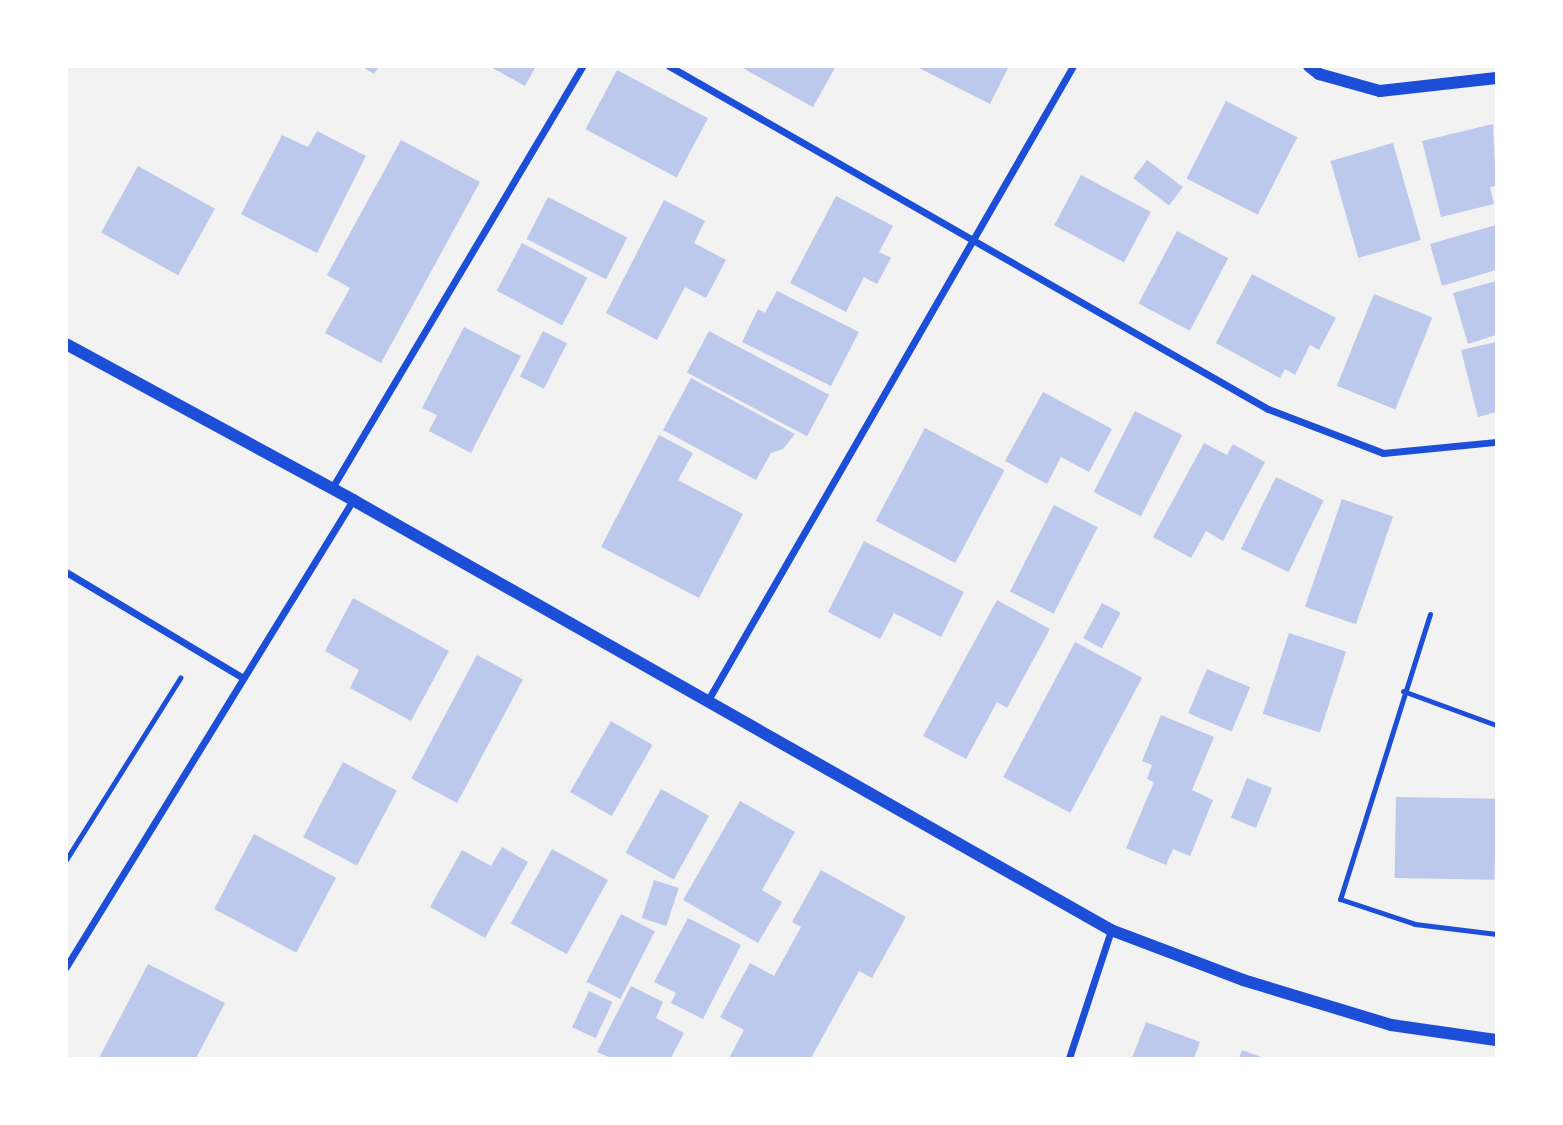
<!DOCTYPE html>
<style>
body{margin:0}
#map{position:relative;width:1563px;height:1125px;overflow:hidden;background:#f2f2f2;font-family:Roboto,sans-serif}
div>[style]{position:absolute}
.building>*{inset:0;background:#bdc9ec;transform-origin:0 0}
.path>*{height:4.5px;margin:-2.25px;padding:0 2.25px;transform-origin:2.25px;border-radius:2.25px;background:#1d4ed8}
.service>*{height:5px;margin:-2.5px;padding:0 2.5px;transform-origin:2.5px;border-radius:2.5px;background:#1d4ed8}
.minor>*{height:7px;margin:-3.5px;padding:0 3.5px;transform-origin:3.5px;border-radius:3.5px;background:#1d4ed8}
.tertiary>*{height:12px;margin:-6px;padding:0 6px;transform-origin:6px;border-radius:6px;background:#1d4ed8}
span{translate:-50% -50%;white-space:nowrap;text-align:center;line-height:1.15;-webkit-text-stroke:7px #fff;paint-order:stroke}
.frame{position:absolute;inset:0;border:68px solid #fff;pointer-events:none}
</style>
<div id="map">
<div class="building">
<div style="clip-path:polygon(361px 66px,379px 66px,374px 74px)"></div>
<div style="clip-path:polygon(489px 66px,536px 66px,525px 86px)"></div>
<div style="clip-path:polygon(739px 66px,836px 66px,813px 107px)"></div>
<div style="clip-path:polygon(915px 66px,1009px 66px,990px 104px)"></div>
<div style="left:617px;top:70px;width:103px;height:67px;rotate:28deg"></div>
<div style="left:1226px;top:101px;width:80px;height:87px;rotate:27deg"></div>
<div style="clip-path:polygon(1493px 124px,1496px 186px,1490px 187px,1494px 204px,1441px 217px,1422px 141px)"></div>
<div style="clip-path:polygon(317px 131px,366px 156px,317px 253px,241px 214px,282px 135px,308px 147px)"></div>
<div style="clip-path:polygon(401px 140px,480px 182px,381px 363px,325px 333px,350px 288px,327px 275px)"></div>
<div style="left:1393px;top:143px;width:101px;height:65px;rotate:74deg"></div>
<div style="left:1147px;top:160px;width:45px;height:23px;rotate:37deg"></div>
<div style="left:138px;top:166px;width:88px;height:76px;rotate:29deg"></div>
<div style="left:1081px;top:175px;width:79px;height:57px;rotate:28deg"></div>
<div style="clip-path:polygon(836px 196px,893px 226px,879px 252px,891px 258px,877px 284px,864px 277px,846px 312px,790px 283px)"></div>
<div style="left:548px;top:197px;width:89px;height:47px;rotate:27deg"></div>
<div style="clip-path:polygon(664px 200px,705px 221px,694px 243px,726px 260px,706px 298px,685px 287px,657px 340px,606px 313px)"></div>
<div style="clip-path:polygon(1496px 225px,1496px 270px,1442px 286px,1430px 244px)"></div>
<div style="left:1177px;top:231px;width:58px;height:82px;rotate:28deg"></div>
<div style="left:522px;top:243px;width:74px;height:54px;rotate:28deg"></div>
<div style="clip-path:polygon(1252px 274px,1336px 318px,1319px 350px,1310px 345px,1295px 375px,1285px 369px,1280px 378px,1216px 343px)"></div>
<div style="clip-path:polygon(1496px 281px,1496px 335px,1468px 344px,1453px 293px)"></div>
<div style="clip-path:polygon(777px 291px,859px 332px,831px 386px,742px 342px,758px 309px,765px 313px)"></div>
<div style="left:1374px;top:294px;width:63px;height:99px;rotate:22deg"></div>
<div style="clip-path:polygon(464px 327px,521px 356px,471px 453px,429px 431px,437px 415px,422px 408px)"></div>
<div style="left:543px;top:331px;width:27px;height:51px;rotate:27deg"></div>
<div style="left:709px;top:331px;width:136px;height:47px;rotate:28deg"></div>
<div style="clip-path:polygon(1496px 342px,1496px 412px,1478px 417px,1461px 350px)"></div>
<div style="clip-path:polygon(691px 378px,795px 434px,783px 449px,771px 453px,756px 480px,663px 430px)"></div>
<div style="clip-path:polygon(1043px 392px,1112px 429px,1089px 472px,1061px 457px,1047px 484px,1005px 461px)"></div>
<div style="left:1135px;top:411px;width:53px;height:91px;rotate:27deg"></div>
<div style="left:925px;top:428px;width:90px;height:105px;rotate:28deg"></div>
<div style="clip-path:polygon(659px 435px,693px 453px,678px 480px,743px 514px,699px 598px,601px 547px)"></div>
<div style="clip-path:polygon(1204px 443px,1227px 455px,1233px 444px,1265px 462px,1223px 541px,1206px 531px,1191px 558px,1153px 537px)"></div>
<div style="left:1276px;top:477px;width:53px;height:80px;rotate:26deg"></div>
<div style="left:1342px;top:499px;width:54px;height:114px;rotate:19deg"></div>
<div style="left:1054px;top:505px;width:49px;height:97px;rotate:27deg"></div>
<div style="clip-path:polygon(864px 541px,964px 592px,941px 637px,894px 613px,880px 639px,828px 612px)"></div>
<div style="clip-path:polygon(353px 598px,449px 651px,411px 721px,350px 688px,359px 670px,325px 651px)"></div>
<div style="clip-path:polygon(997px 600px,1050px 629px,1007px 708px,997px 702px,966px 759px,923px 736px)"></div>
<div style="left:1102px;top:603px;width:21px;height:40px;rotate:28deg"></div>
<div style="left:1289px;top:633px;width:60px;height:85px;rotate:18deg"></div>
<div style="left:1075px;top:642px;width:76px;height:153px;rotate:28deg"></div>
<div style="left:477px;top:655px;width:52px;height:140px;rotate:28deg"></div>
<div style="left:1207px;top:669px;width:47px;height:48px;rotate:23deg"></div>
<div style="clip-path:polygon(1161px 715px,1214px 737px,1192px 790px,1213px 800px,1190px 856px,1173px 849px,1166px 865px,1126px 848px,1154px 782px,1147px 779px,1152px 765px,1142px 761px)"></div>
<div style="left:611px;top:721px;width:48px;height:82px;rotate:30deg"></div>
<div style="left:343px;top:762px;width:61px;height:85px;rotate:28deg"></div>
<div style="left:1247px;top:778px;width:27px;height:43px;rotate:22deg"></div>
<div style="left:661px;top:789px;width:55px;height:73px;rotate:29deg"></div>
<div style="left:1396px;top:797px;width:100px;height:81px;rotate:1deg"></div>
<div style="clip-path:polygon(740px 801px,795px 832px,762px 890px,782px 902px,758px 943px,683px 900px)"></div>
<div style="left:254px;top:834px;width:93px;height:85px;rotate:28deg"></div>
<div style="clip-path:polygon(502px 847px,528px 862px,485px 938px,430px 907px,462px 850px,491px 866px)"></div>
<div style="left:552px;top:849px;width:64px;height:85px;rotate:29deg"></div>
<div style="clip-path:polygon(821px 870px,906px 917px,872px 978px,859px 971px,811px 1058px,729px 1058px,744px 1030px,720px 1017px,750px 963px,774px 976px,801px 927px,792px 922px)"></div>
<div style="left:654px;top:880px;width:26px;height:40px;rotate:18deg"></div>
<div style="left:621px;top:914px;width:38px;height:76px;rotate:27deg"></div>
<div style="clip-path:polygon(688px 918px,741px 945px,703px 1019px,671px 1003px,676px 993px,654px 982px)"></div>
<div style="clip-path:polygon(148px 964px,225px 1003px,196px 1058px,99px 1058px)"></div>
<div style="clip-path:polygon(631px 986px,663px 1002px,656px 1018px,684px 1033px,671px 1058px,611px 1058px,597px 1052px)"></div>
<div style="left:589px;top:991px;width:26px;height:40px;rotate:25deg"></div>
<div style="clip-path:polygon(1146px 1022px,1200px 1042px,1194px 1058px,1132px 1058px)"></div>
<div style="clip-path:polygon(1242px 1050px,1264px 1058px,1239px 1058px)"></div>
</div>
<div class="path">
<div style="left:66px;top:860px;width:215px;rotate:-57.9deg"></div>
</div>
<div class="service">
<div style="left:1430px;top:614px;width:299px;rotate:107.5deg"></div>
<div style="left:1340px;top:899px;width:79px;rotate:18.4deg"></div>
<div style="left:1415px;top:924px;width:82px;rotate:7deg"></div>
<div style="left:1403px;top:691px;width:99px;rotate:20.1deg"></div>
</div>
<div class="minor">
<div style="left:669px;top:66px;width:690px;rotate:29.8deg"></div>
<div style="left:1268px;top:409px;width:123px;rotate:20.9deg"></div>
<div style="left:1383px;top:453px;width:114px;rotate:-5.6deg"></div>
<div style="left:332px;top:488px;width:491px;rotate:-59.3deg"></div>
<div style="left:66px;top:572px;width:206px;rotate:30.9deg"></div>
<div style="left:708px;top:700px;width:732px;rotate:-60.07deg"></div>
<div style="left:66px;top:967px;width:548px;rotate:-58.43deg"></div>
<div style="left:1069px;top:1058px;width:135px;rotate:-71.8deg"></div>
</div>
<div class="tertiary">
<div style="left:1309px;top:66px;width:13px;rotate:39deg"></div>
<div style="left:1319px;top:74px;width:63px;rotate:15.6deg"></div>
<div style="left:1380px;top:91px;width:117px;rotate:-6.4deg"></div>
<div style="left:66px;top:344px;width:327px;rotate:28.5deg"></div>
<div style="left:353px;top:500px;width:871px;rotate:29.57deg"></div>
<div style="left:1111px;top:930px;width:141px;rotate:20.7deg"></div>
<div style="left:1243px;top:980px;width:155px;rotate:16.9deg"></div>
<div style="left:1391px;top:1025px;width:106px;rotate:8.1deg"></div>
</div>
<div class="frame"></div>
</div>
